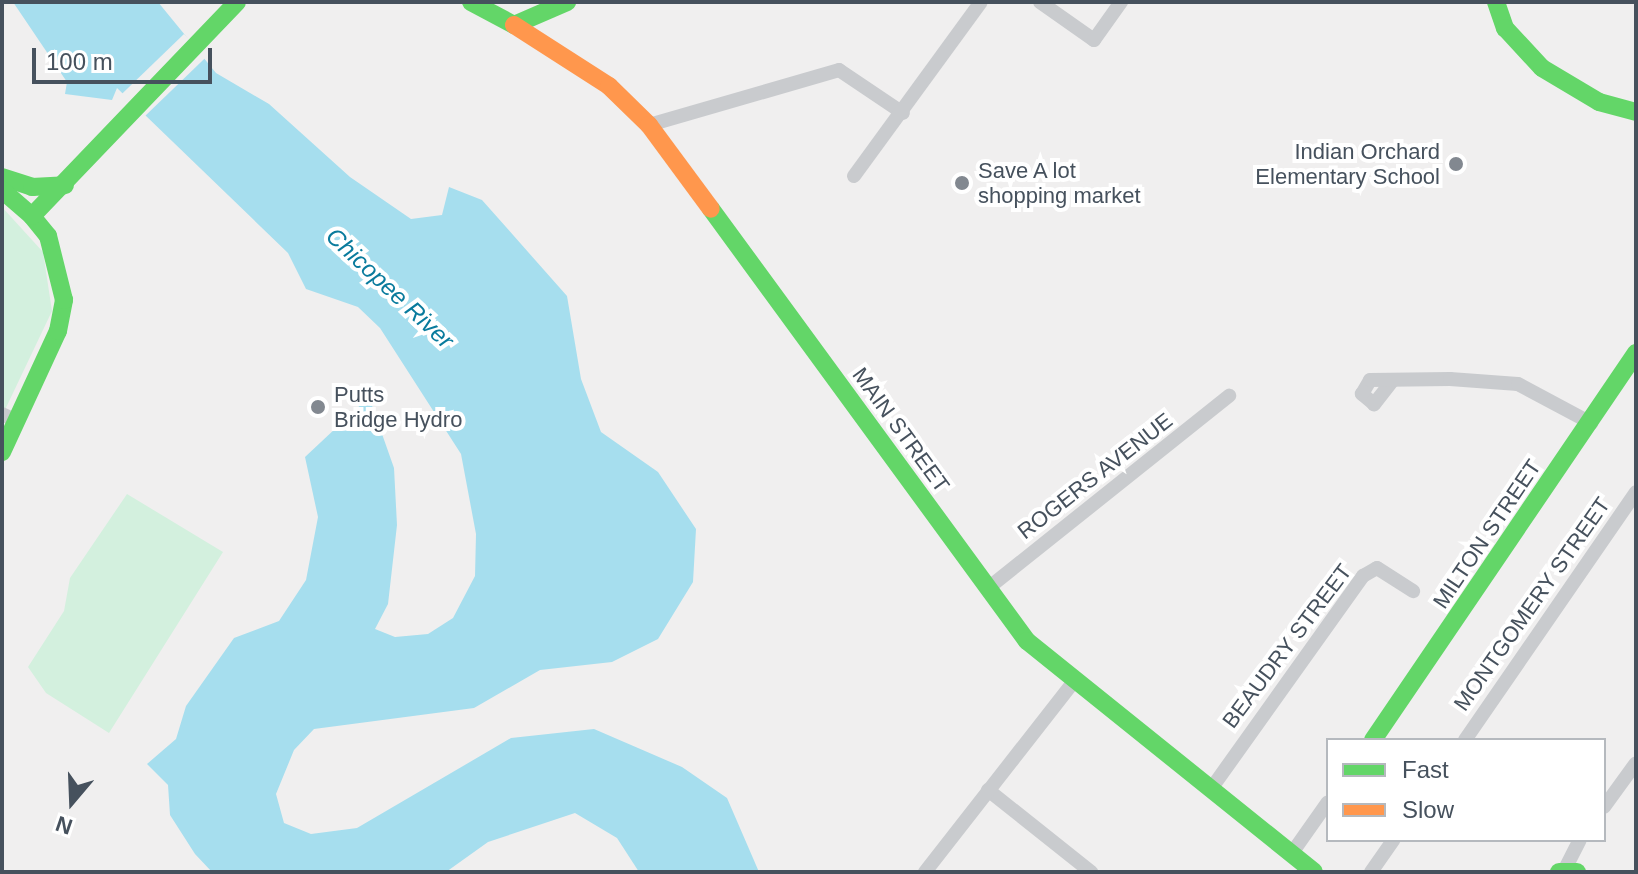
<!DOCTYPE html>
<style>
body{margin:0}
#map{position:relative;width:1638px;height:874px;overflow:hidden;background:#f0efef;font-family:Helvetica,sans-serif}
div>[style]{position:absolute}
.green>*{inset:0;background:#d3f0de}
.water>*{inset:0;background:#a6deee}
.pier>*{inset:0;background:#f0efef;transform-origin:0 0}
.street>*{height:14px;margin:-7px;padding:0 7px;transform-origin:7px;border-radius:7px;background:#c9cbce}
.fast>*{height:18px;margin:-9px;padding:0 9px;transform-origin:9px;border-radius:9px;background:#63d668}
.slow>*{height:18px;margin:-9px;padding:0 9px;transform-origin:9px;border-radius:9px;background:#ff974d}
.dots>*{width:22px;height:22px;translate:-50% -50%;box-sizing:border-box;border:4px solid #fff;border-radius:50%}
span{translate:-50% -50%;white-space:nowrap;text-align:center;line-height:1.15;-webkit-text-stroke:8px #fff;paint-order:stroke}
.poi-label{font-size:22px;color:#46515d}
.right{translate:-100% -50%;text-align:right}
.left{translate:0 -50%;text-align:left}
.street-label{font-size:22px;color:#46515d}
.water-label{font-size:24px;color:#097b9d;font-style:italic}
.frame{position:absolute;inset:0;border:4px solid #46515d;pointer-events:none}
.legend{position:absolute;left:1326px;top:738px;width:280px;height:104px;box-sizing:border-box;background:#fff;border:2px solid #b5b9be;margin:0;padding:10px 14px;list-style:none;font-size:24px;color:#46515d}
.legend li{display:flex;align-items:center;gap:16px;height:40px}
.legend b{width:40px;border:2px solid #b5b9be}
.north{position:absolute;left:32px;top:762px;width:80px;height:80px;-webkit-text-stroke:6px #fff;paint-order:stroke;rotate:199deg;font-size:22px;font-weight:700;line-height:32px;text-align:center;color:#46515d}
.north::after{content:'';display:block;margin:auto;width:28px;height:36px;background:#46515d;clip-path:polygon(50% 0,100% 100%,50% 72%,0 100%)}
.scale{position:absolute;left:32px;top:48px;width:180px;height:36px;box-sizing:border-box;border:4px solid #46515d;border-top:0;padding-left:10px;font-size:24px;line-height:28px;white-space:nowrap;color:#46515d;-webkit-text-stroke:6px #fff;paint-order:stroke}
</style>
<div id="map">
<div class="green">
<div style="clip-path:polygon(2px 207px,43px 252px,52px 311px,3px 414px)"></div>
<div style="clip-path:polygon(127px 494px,223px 552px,109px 733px,46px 693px,28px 667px,64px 611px,70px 578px)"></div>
</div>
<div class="water">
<div style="clip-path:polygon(13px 2px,158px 2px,216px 73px,269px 104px,350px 177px,411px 219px,442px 215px,449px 187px,482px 200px,567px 296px,581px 379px,601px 432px,658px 472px,696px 529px,693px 582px,658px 639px,612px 662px,540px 670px,474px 708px,314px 729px,294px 750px,276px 794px,284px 823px,311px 834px,357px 828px,511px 738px,594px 729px,682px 767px,727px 798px,759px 872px,639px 872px,617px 838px,575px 813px,488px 842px,446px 872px,212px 872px,195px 854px,170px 815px,168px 785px,147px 764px,176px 739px,186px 706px,234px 638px,279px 621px,306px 580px,318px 517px,305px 457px,369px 397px,394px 468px,397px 525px,388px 604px,375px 629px,395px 637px,428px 634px,453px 618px,475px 576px,476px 534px,461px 454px,380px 328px,358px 307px,306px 289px,288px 253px,117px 88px,112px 100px,65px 94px,67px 82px)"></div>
</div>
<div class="pier">
<div style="left:184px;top:34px;width:32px;height:89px;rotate:46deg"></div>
</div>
<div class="street">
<div style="left:1040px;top:2px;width:66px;rotate:35.1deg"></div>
<div style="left:1094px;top:40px;width:47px;rotate:-54.6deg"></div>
<div style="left:649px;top:125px;width:198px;rotate:-16.1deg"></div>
<div style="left:839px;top:70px;width:77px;rotate:33.9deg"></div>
<div style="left:854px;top:176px;width:215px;rotate:-53.9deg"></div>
<div style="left:1393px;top:380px;width:31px;rotate:128deg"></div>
<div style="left:1374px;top:404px;width:16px;rotate:-140deg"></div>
<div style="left:1362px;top:394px;width:16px;rotate:-60deg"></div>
<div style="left:1370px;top:380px;width:80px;rotate:-0.7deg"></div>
<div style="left:1450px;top:379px;width:68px;rotate:4.2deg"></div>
<div style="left:1518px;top:384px;width:83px;rotate:28.1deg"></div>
<div style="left:2px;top:414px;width:17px;rotate:25deg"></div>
<div style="left:987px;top:589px;width:310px;rotate:-38.6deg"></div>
<div style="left:1465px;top:740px;width:301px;rotate:-55.4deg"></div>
<div style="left:1211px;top:789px;width:262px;rotate:-54.5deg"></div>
<div style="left:1363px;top:576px;width:16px;rotate:-30deg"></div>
<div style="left:1377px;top:568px;width:43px;rotate:32.6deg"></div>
<div style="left:988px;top:790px;width:132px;rotate:38.5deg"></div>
<div style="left:1604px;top:807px;width:54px;rotate:-54deg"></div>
<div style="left:1292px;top:853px;width:62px;rotate:-54.8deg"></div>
<div style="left:1566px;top:867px;width:30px;rotate:-63deg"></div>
<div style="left:925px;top:872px;width:244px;rotate:-52deg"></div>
<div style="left:1371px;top:872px;width:39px;rotate:-55deg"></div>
</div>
<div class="fast">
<div style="left:471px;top:2px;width:49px;rotate:28.1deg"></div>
<div style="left:514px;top:25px;width:58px;rotate:-23.5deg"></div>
<div style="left:1496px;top:2px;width:28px;rotate:71deg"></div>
<div style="left:1505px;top:28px;width:54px;rotate:47.2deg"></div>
<div style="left:1542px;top:68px;width:66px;rotate:30.8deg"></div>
<div style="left:1599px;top:102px;width:38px;rotate:15deg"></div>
<div style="left:2px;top:177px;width:32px;rotate:18deg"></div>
<div style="left:32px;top:187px;width:33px;rotate:-3deg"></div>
<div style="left:2px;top:190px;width:40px;rotate:41deg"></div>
<div style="left:711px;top:209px;width:535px;rotate:53.82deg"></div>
<div style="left:1027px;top:641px;width:368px;rotate:38.8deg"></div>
<div style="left:2px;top:452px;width:133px;rotate:-65.2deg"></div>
<div style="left:58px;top:331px;width:32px;rotate:-79deg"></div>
<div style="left:64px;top:300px;width:66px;rotate:-104deg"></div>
<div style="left:48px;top:236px;width:26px;rotate:-129deg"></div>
<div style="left:32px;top:216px;width:296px;rotate:-46.2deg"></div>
<div style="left:1373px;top:740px;width:468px;rotate:-55.8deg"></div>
<div style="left:1559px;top:872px;width:18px"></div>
</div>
<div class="slow">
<div style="left:514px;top:25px;width:113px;rotate:32.7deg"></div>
<div style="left:609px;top:86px;width:56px;rotate:44.3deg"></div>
<div style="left:649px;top:125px;width:104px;rotate:53.6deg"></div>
</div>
<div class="dots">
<div style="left:1456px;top:164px;background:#828890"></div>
<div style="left:962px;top:183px;background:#828890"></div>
<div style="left:318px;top:407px;background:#828890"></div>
</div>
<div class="poi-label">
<span class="right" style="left:1440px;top:164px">Indian Orchard<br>Elementary School</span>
<span class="left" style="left:978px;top:183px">Save A lot<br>shopping market</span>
<span class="left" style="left:334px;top:407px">Putts<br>Bridge Hydro</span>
</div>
<div class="street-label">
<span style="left:901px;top:430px;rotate:54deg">MAIN STREET</span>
<span style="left:1095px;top:476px;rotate:-38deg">ROGERS AVENUE</span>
<span style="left:1487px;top:534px;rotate:-56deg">MILTON STREET</span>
<span style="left:1532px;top:604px;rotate:-55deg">MONTGOMERY STREET</span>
<span style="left:1287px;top:646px;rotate:-53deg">BEAUDRY STREET</span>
</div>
<div class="water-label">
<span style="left:390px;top:288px;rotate:43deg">Chicopee River</span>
</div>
<div class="frame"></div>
<ul class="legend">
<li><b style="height:10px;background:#63d668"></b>Fast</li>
<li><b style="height:10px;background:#ff974d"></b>Slow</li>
</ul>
<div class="north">N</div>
<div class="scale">100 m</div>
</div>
